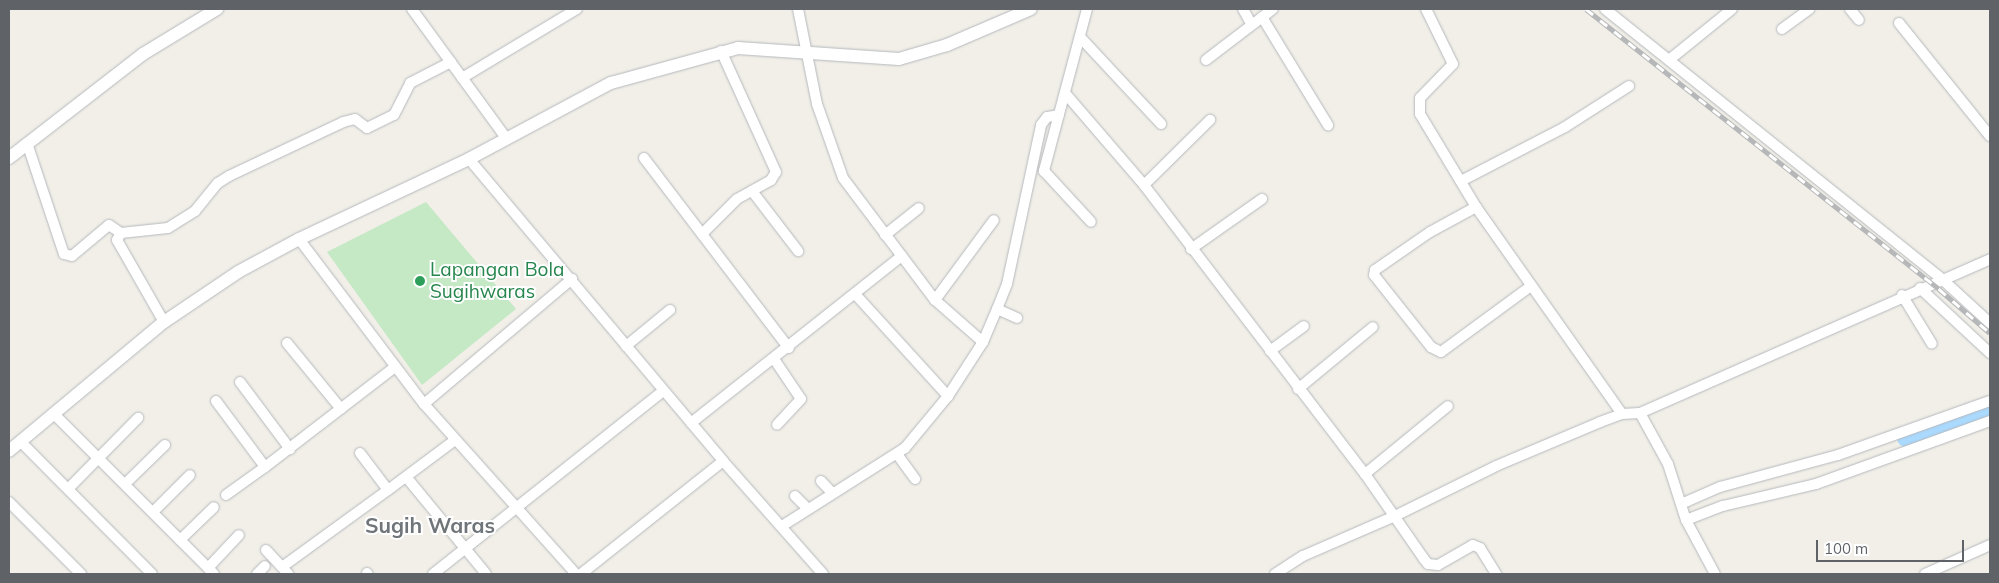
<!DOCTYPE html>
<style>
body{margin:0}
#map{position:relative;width:1999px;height:583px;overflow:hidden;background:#f1efe8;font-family:Mulish,sans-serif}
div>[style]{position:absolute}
.green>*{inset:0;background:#c5e8c5}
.river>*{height:18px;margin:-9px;padding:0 9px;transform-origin:9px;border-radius:9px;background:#aadaff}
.roads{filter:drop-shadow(0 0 1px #b5b8bc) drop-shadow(0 0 1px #b5b8bc)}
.minor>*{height:10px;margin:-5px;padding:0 5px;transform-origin:5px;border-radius:5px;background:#fff}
.tertiary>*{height:12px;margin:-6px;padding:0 6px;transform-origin:6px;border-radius:6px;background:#fff}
.rail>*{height:5px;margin-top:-2.5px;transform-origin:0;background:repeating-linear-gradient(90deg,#fff 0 9px,#b6b7b8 0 18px);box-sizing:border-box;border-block:1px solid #b6b7b8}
.dots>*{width:14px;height:14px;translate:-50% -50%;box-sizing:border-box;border:2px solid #fff;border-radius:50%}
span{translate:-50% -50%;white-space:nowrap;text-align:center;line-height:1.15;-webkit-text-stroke:4px #fff;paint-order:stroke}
.leisure-label{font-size:19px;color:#27864d}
.left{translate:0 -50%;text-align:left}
.quarter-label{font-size:21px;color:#70757a;font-weight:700}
.frame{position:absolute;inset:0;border:10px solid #5f6368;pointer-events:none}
.scale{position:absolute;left:1816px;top:540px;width:148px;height:22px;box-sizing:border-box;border:2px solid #5f6368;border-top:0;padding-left:6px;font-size:15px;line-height:18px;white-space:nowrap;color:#5f6368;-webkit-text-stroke:4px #fff;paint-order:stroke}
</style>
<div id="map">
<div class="green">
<div style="clip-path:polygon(426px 202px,516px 309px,422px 385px,327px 252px)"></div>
</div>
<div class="river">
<div style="left:1906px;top:438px;width:89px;rotate:-19deg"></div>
</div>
<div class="roads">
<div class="minor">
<div style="left:412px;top:9px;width:160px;rotate:53.9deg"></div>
<div style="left:798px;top:9px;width:97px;rotate:78.7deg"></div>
<div style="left:817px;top:104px;width:78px;rotate:70.6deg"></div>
<div style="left:843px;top:178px;width:153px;rotate:53deg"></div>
<div style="left:935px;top:300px;width:64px;rotate:41.2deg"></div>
<div style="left:1087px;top:9px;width:168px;rotate:104.9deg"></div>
<div style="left:1044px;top:171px;width:69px;rotate:47.3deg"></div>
<div style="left:1243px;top:9px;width:18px;rotate:61deg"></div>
<div style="left:1426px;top:9px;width:61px;rotate:63.9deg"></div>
<div style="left:1453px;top:64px;width:47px;rotate:134.1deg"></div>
<div style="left:1420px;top:98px;width:16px;rotate:90deg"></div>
<div style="left:1420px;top:114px;width:109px;rotate:58.9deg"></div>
<div style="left:1476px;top:207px;width:253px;rotate:54.8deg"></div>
<div style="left:1605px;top:9px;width:433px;rotate:38.7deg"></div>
<div style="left:1943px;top:280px;width:64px;rotate:42.5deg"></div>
<div style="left:1850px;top:9px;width:14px;rotate:51deg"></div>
<div style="left:1262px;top:17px;width:127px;rotate:58.6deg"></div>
<div style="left:1899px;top:23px;width:145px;rotate:51.2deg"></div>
<div style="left:1782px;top:29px;width:34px;rotate:-36deg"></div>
<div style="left:1080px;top:37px;width:119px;rotate:47deg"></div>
<div style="left:1206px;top:60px;width:84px;rotate:-37.3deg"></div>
<div style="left:1669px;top:60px;width:81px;rotate:-39deg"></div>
<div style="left:462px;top:78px;width:134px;rotate:-31deg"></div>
<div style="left:1065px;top:93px;width:121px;rotate:49.3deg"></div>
<div style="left:1144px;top:185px;width:364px;rotate:52.6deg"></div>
<div style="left:1365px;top:474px;width:103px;rotate:55.2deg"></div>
<div style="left:1424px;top:559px;width:6px;rotate:51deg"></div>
<div style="left:1428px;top:564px;width:10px;rotate:6deg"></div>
<div style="left:1438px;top:565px;width:40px;rotate:-29.7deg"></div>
<div style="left:1473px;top:545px;width:8px;rotate:23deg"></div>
<div style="left:1480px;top:548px;width:31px;rotate:58deg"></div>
<div style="left:27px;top:143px;width:117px;rotate:71.6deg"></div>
<div style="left:64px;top:254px;width:8px;rotate:14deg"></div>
<div style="left:72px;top:256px;width:48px;rotate:-40deg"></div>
<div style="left:109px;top:225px;width:14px;rotate:34deg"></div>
<div style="left:644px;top:158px;width:239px;rotate:52.7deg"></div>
<div style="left:469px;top:159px;width:395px;rotate:49.9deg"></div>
<div style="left:723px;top:461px;width:151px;rotate:48.5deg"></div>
<div style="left:1461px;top:181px;width:117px;rotate:-27.4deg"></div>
<div style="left:1565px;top:127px;width:76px;rotate:-32.6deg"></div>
<div style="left:1144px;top:185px;width:93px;rotate:-44.6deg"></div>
<div style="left:752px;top:191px;width:76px;rotate:52.5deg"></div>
<div style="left:1476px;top:207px;width:52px;rotate:151.5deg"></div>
<div style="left:1430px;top:232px;width:67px;rotate:145.4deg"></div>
<div style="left:1375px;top:270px;width:5px;rotate:101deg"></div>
<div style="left:1374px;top:275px;width:92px;rotate:51.6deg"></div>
<div style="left:1431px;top:347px;width:11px;rotate:27deg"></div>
<div style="left:1441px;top:352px;width:112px;rotate:-36.3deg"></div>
<div style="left:121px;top:233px;width:47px;rotate:-6.1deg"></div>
<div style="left:168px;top:228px;width:32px;rotate:-32deg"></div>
<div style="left:195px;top:211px;width:36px;rotate:-51deg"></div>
<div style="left:218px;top:183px;width:13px;rotate:-32deg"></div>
<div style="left:229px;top:176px;width:126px;rotate:-25.3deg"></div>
<div style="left:343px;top:122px;width:12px;rotate:-14deg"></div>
<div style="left:355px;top:119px;width:15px;rotate:37deg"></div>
<div style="left:367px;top:128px;width:30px;rotate:-26deg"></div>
<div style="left:394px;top:115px;width:36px;rotate:-63deg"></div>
<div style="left:410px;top:83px;width:46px;rotate:-27.1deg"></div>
<div style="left:121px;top:233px;width:8px;rotate:120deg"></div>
<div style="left:117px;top:240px;width:95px;rotate:60.2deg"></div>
<div style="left:702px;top:234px;width:49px;rotate:-45deg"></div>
<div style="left:737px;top:199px;width:39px;rotate:-29deg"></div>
<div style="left:771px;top:180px;width:9px;rotate:-58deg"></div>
<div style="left:776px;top:172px;width:133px;rotate:-114.4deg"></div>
<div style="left:885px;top:235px;width:43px;rotate:-38.5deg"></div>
<div style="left:299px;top:239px;width:207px;rotate:52.9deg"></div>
<div style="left:424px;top:404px;width:228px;rotate:48.2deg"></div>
<div style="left:1191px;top:249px;width:87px;rotate:-35.2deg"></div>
<div style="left:1920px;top:288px;width:96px;rotate:42.9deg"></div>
<div style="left:856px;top:295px;width:137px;rotate:47.7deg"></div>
<div style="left:1902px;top:295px;width:57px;rotate:58.5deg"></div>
<div style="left:935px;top:300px;width:99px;rotate:-53.6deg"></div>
<div style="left:997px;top:309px;width:22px;rotate:24deg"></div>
<div style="left:287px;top:343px;width:85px;rotate:50.7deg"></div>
<div style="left:626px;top:346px;width:57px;rotate:-39.3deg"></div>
<div style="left:1270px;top:351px;width:42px;rotate:-36.3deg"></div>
<div style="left:774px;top:359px;width:48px;rotate:56deg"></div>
<div style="left:801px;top:399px;width:35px;rotate:133deg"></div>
<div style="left:240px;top:382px;width:84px;rotate:53.3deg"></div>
<div style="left:1298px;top:389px;width:97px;rotate:-39.6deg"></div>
<div style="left:216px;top:401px;width:82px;rotate:53.4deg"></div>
<div style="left:265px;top:467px;width:164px;rotate:-37.6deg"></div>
<div style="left:424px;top:404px;width:194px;rotate:-40.2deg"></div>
<div style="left:1640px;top:413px;width:58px;rotate:61.2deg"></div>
<div style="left:1668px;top:464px;width:59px;rotate:72.2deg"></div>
<div style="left:1686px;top:520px;width:61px;rotate:61.8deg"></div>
<div style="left:54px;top:414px;width:226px;rotate:45deg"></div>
<div style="left:691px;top:423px;width:269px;rotate:-38.4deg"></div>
<div style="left:20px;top:441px;width:187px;rotate:45.2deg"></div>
<div style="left:360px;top:453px;width:46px;rotate:52.9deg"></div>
<div style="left:388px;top:490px;width:84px;rotate:-36.7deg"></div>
<div style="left:897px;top:454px;width:31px;rotate:54deg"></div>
<div style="left:1365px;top:474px;width:107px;rotate:-39.3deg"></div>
<div style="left:407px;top:478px;width:124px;rotate:50.5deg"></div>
<div style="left:821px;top:481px;width:16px;rotate:47deg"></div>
<div style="left:125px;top:484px;width:56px;rotate:-44.3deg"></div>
<div style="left:68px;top:489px;width:100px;rotate:-45.4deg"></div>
<div style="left:226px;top:495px;width:48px;rotate:-35.7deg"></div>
<div style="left:795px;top:496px;width:18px;rotate:45deg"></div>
<div style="left:9px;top:502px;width:102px;rotate:45deg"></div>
<div style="left:1681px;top:504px;width:43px;rotate:-23.6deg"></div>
<div style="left:1720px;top:487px;width:122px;rotate:-15.2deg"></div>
<div style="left:1838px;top:455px;width:161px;rotate:-19.6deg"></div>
<div style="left:153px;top:512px;width:52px;rotate:-45deg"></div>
<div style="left:1686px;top:520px;width:40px;rotate:-21deg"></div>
<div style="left:1723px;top:506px;width:96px;rotate:-13.3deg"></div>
<div style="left:1816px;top:484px;width:185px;rotate:-19.9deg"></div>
<div style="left:782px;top:526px;width:146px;rotate:-32.4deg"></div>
<div style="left:905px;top:448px;width:67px;rotate:-50.4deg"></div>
<div style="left:948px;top:396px;width:64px;rotate:-57.1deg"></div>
<div style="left:983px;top:342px;width:36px;rotate:-67deg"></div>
<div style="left:997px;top:309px;width:27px;rotate:-68deg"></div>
<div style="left:1007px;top:284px;width:163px;rotate:-77.9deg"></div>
<div style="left:1041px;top:125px;width:10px;rotate:-53deg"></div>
<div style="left:1047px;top:117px;width:12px;rotate:-9deg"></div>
<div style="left:180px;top:540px;width:47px;rotate:-44.1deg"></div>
<div style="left:266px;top:550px;width:33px;rotate:47deg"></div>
<div style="left:282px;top:567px;width:131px;rotate:-36deg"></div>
<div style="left:208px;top:568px;width:45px;rotate:-46.8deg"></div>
<div style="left:367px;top:573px;width:1px;rotate:45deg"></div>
<div style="left:257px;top:574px;width:11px;rotate:-45deg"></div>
<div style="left:433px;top:574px;width:294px;rotate:-38.5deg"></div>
<div style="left:581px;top:574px;width:181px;rotate:-38.5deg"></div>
<div style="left:1275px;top:574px;width:33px;rotate:-33deg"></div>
<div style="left:1303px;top:556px;width:100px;rotate:-23.5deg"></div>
<div style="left:1395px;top:516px;width:113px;rotate:-26.3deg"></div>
<div style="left:1496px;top:466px;width:113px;rotate:-22.9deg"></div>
<div style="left:1600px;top:422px;width:23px;rotate:-20deg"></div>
<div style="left:1622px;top:414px;width:18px;rotate:-3deg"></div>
<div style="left:1640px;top:413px;width:382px;rotate:-23.7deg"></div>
<div style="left:1925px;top:574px;width:71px;rotate:-24deg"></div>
</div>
<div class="tertiary">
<div style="left:9px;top:158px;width:170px;rotate:-37.8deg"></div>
<div style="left:143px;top:54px;width:87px;rotate:-31.3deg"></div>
<div style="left:9px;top:451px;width:202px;rotate:-39.8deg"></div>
<div style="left:164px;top:322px;width:89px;rotate:-34deg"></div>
<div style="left:238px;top:272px;width:69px;rotate:-28.4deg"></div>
<div style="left:299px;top:239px;width:188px;rotate:-25.2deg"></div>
<div style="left:469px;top:159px;width:161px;rotate:-28.2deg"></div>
<div style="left:611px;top:83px;width:132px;rotate:-15.4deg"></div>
<div style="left:738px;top:48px;width:161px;rotate:3.9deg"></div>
<div style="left:899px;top:59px;width:50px;rotate:-16.3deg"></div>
<div style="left:947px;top:45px;width:91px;rotate:-23.2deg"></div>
</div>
</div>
<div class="rail">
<div style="left:1586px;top:9px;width:451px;rotate:38.4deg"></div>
<div style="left:1939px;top:289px;width:67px;rotate:40.8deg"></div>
</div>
<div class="dots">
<div style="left:420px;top:281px;background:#2e9e5b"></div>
</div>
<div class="leisure-label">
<span class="left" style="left:430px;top:281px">Lapangan Bola<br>Sugihwaras</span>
</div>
<div class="quarter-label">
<span style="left:430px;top:525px">Sugih Waras</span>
</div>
<div class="frame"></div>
<div class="scale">100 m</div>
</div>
